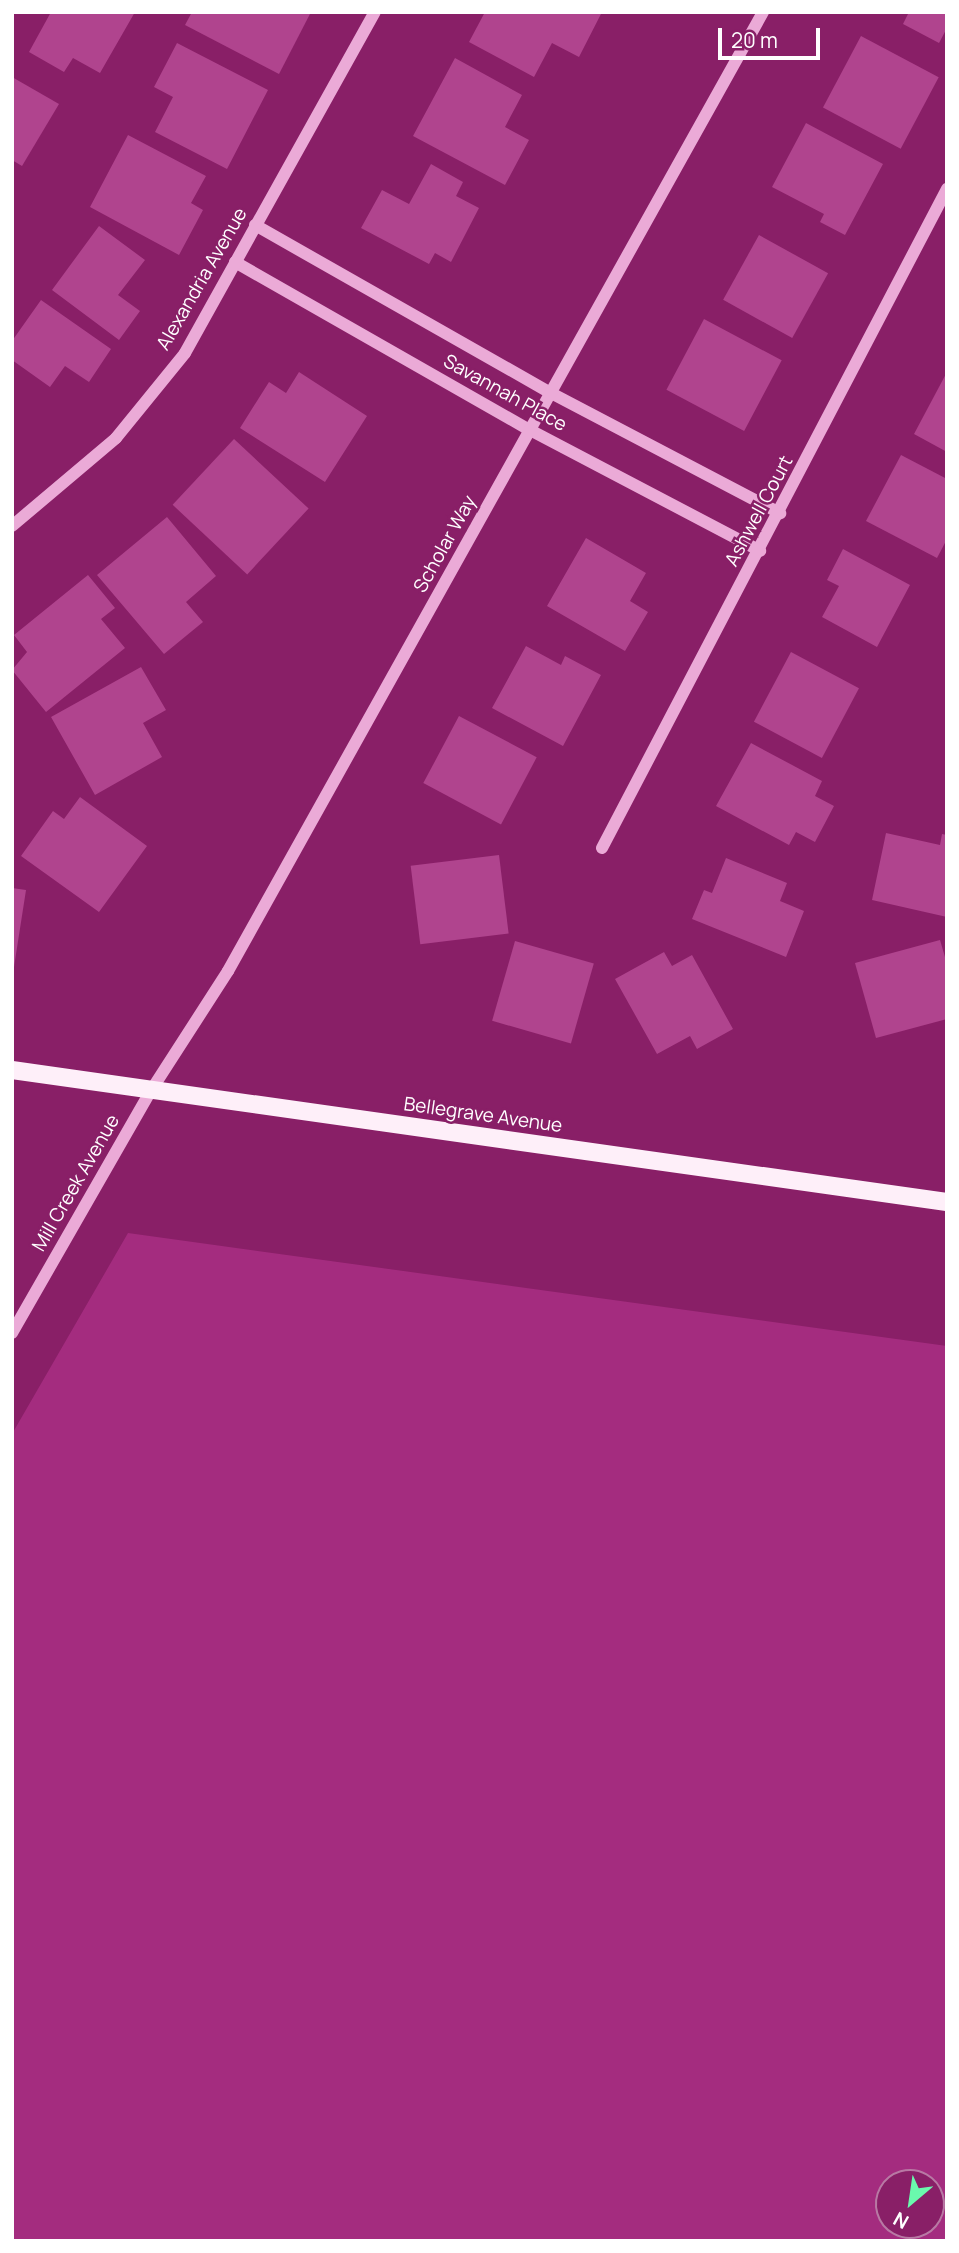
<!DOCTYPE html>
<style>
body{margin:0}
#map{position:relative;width:959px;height:2253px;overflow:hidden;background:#891f67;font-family:Manrope,sans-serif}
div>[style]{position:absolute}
.green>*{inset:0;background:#a42c7f}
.building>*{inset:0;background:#b0448e;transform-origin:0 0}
.minor>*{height:12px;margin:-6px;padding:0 6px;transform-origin:6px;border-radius:6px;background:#ebaad7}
.major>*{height:18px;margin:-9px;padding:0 9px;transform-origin:9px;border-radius:9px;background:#feeff9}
span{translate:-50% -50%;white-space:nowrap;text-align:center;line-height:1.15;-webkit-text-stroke:5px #891f67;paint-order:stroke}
.street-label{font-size:19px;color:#fff}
.frame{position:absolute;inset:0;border:14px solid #fff;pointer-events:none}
.north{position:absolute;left:875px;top:2169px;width:70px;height:70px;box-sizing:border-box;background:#891f67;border:2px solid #b879a4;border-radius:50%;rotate:209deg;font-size:19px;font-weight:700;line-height:28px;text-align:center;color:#fff}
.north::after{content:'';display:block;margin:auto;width:24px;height:32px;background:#6af9ad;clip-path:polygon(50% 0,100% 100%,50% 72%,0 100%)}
.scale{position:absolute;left:718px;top:28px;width:102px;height:32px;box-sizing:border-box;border:4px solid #fff;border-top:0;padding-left:9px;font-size:21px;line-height:24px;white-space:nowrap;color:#fff;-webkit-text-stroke:5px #891f67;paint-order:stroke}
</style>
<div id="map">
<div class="green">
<div style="clip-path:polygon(evenodd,128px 1233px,947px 1346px,947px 2241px,12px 2241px,12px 1434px,128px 1233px,889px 2183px,931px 2183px,931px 2225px,889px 2225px,889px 2183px)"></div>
</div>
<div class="building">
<div style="clip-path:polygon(51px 12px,135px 12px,100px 73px,73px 58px,64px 72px,29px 52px)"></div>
<div style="clip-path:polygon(192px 12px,311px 12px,279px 74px,185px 25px)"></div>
<div style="clip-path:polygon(485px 12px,602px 12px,579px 57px,552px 43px,534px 77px,469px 42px)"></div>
<div style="clip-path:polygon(909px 12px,947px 12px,947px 28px,939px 43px,903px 24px)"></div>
<div style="left:861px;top:36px;width:88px;height:81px;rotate:28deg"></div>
<div style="clip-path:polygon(177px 43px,268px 90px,227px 169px,155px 132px,173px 97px,154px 87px)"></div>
<div style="clip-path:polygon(455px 58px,522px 95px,505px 127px,529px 140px,505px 185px,413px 136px)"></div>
<div style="clip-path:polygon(12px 77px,59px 104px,22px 166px,12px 160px)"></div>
<div style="clip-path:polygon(806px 123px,883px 164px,845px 235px,820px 222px,824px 214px,772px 187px)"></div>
<div style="clip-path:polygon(128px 135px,206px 176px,191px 203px,203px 210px,179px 255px,90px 207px)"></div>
<div style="clip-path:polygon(431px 164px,463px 182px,456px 196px,479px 208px,451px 262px,435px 253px,429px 264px,361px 228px,382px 190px,409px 204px)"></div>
<div style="clip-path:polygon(99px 226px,145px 260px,118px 295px,140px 311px,119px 340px,52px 290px)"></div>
<div style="left:759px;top:235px;width:79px;height:74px;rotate:29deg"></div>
<div style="clip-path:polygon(41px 300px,111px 349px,89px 382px,65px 366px,50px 387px,12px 360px,12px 341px)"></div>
<div style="left:704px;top:319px;width:88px;height:80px;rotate:28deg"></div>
<div style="clip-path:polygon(299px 372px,367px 416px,325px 482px,240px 428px,269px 382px,286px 393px)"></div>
<div style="clip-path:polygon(947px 372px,947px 452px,914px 434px)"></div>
<div style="left:234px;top:439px;width:102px;height:90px;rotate:43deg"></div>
<div style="clip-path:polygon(901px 455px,947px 479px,947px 539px,937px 558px,866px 521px)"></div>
<div style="clip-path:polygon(167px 517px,216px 576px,186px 602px,203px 622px,164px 654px,97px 575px)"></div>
<div style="clip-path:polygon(586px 538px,646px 573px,630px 601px,648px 612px,625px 651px,547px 606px)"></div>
<div style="clip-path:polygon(843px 549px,910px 585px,877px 647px,822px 617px,839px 586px,827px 580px)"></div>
<div style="clip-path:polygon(88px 575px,115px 608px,101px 619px,125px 648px,46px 712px,12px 670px,27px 652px,14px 635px)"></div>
<div style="clip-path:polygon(526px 646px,561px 665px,565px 656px,601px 675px,563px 746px,492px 708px)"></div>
<div style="left:791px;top:652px;width:77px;height:79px;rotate:28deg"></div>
<div style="clip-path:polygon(141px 667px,166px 710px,143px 723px,162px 757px,95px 795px,51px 717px)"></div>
<div style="left:459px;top:716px;width:88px;height:76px;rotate:28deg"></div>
<div style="clip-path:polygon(751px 743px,822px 781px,815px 796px,834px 806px,815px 842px,796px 832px,789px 845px,716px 806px)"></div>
<div style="clip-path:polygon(80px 797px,147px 846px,99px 912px,21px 856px,53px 811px,64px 819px)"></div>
<div style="clip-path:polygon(886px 833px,940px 845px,942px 834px,947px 835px,947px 917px,872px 900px)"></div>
<div style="left:499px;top:855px;width:79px;height:89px;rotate:83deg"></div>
<div style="clip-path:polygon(726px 858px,787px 883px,780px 901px,804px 911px,786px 957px,692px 919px,704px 890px,712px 893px)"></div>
<div style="clip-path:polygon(12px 888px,26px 890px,14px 967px,12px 967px)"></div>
<div style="clip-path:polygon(940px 940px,947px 964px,947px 1019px,876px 1038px,855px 963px)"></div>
<div style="left:515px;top:941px;width:82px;height:83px;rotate:16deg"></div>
<div style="clip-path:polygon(664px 952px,672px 966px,692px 955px,733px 1029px,697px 1049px,690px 1036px,657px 1054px,615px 979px)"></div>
</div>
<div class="minor">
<div style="left:255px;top:225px;width:340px;rotate:29.6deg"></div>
<div style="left:551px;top:393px;width:259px;rotate:27.7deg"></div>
<div style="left:235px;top:262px;width:339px;rotate:29.7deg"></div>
<div style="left:530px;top:430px;width:260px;rotate:27.7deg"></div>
<div style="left:12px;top:526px;width:136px;rotate:-40.2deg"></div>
<div style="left:116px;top:438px;width:109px;rotate:-50.9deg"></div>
<div style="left:185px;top:353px;width:390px;rotate:-60.9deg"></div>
<div style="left:602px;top:848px;width:744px;rotate:-62.37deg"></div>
<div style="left:12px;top:1333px;width:281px;rotate:-60.2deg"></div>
<div style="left:152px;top:1089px;width:140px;rotate:-57.2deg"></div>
<div style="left:228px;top:971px;width:1098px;rotate:-60.84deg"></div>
</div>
<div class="major">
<div style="left:12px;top:1070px;width:944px;rotate:8.04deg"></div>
</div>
<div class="street-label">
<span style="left:202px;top:279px;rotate:-60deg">Alexandria Avenue</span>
<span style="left:505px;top:393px;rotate:29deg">Savannah Place</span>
<span style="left:759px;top:511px;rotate:-62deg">Ashwell Court</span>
<span style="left:445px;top:544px;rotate:-61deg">Scholar Way</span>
<span style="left:483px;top:1115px;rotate:8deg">Bellegrave Avenue</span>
<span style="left:76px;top:1183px;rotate:-60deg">Mill Creek Avenue</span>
</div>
<div class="frame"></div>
<div class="north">N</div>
<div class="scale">20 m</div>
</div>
